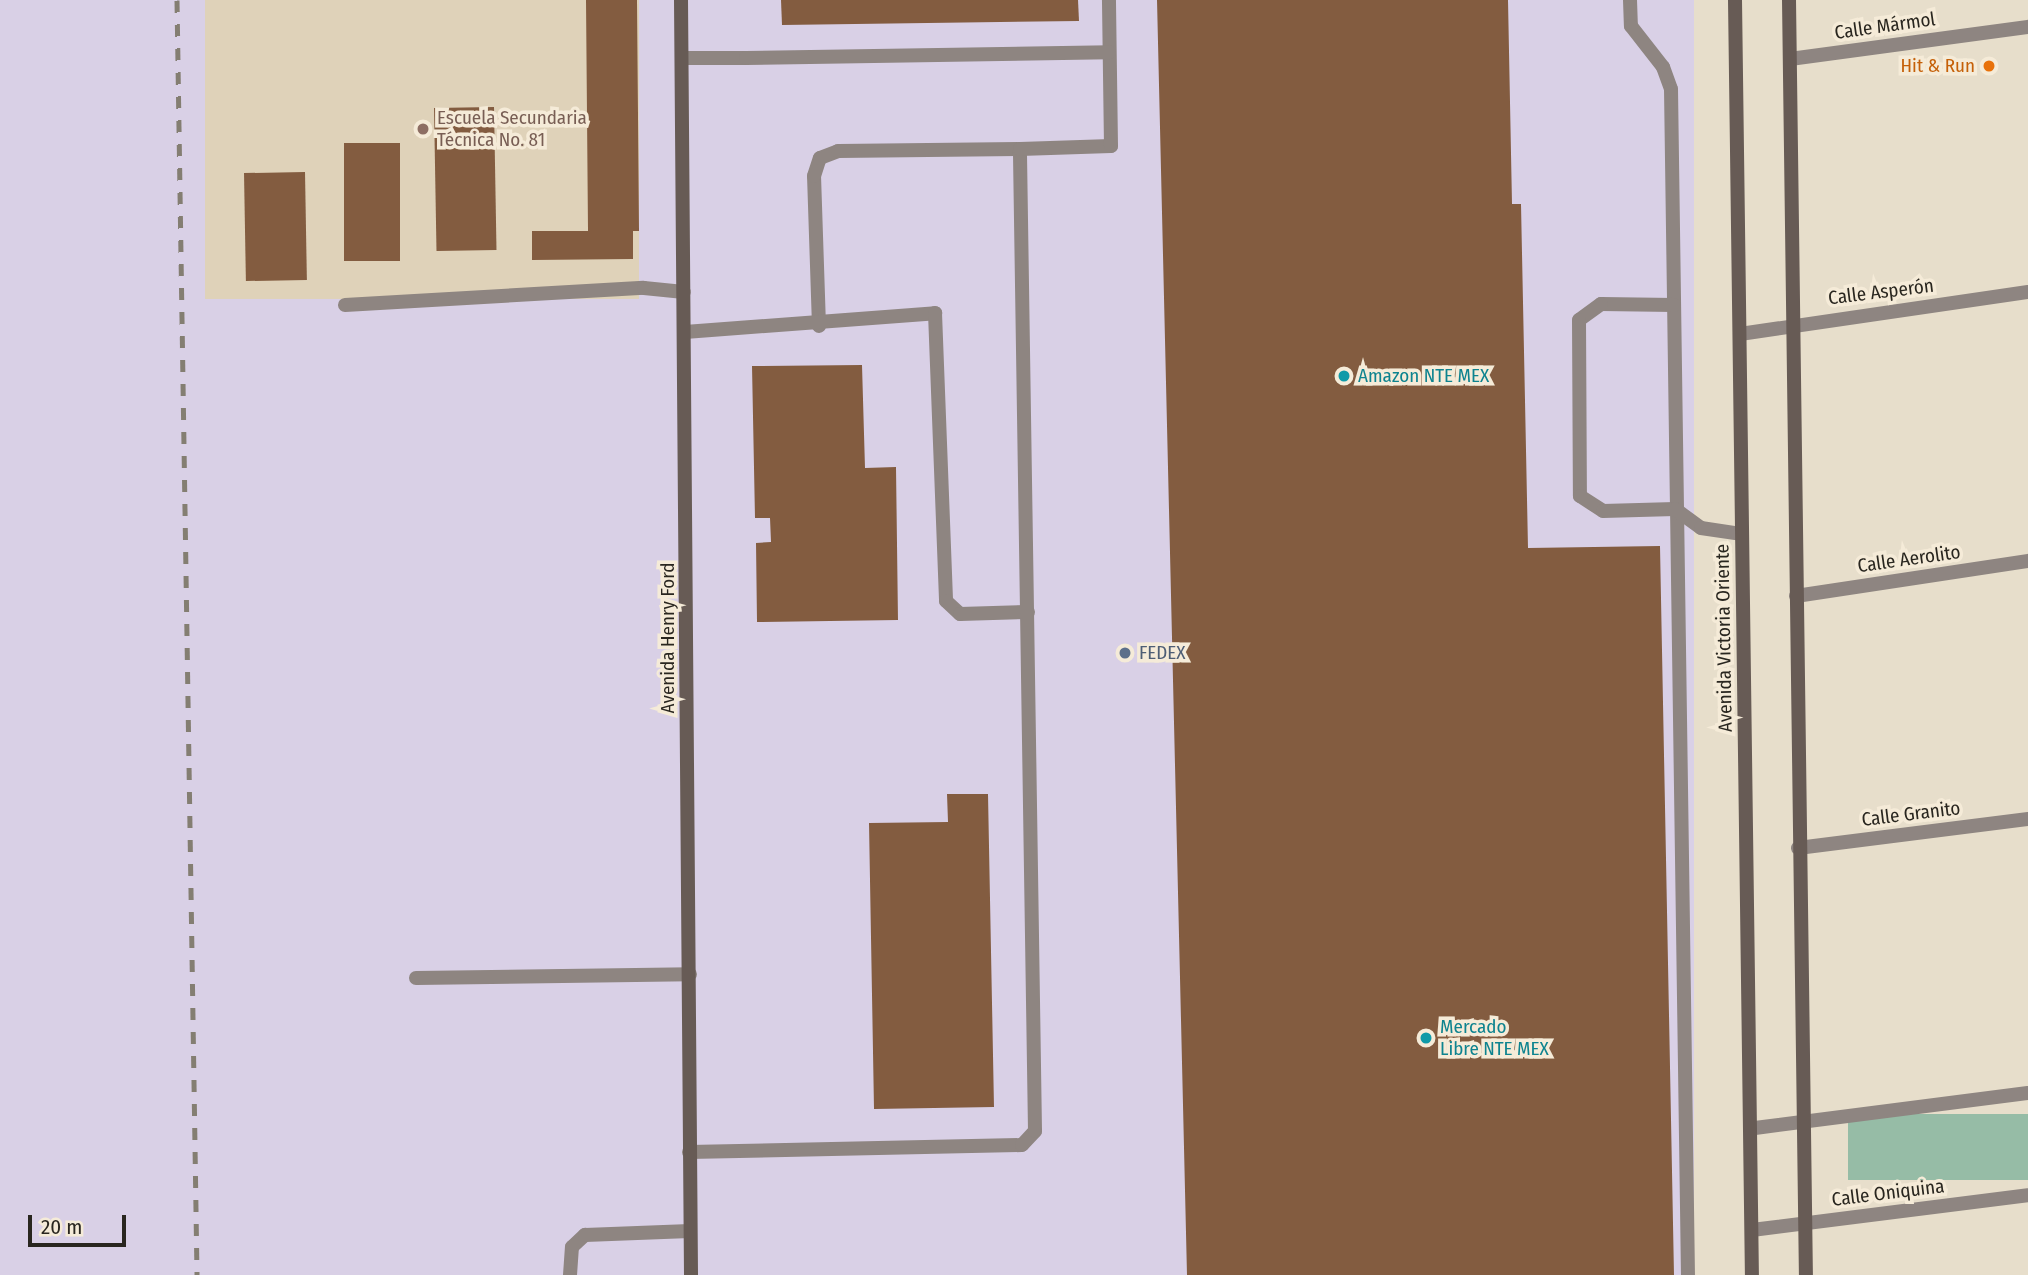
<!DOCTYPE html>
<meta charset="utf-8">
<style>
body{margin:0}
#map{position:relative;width:2028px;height:1275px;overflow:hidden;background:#e7decb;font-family:"Fira Sans Condensed",sans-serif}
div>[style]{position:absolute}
.industrial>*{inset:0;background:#d9d0e6;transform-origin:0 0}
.built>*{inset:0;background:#dfd2b9;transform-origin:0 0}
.green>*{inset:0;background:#96bca6;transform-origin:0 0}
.building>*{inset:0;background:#835c40;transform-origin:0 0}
.lane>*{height:14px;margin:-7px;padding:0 7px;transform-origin:7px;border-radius:7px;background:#8e8581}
.street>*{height:14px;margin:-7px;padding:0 7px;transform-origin:7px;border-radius:7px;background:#8e8581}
.secondary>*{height:14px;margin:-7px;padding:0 7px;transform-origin:7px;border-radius:7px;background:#675b55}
.rail>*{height:5px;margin-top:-2.5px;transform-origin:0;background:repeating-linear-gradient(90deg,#847e72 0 12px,transparent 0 24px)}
.dots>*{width:19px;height:19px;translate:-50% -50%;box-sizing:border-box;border:4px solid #f5ebd8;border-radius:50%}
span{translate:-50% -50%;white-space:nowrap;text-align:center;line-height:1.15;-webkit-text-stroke:7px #f5ebd8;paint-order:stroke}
.street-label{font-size:19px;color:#29261f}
.food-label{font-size:19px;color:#c56008}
.right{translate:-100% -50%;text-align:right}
.education-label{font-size:19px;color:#785e54}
.left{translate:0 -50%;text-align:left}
.culture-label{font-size:19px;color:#0d838f}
.service-label{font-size:19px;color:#4e5e75}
.scale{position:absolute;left:28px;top:1215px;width:98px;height:32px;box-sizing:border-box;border:4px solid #29261f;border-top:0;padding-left:9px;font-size:21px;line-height:24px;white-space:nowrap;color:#29261f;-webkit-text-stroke:5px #f5ebd8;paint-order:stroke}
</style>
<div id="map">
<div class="industrial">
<div style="left:0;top:0;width:1694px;height:1275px"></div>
</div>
<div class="built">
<div style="left:205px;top:0;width:434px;height:299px"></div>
</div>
<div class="green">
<div style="left:2028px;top:1114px;width:66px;height:180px;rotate:90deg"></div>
</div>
<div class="building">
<div style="clip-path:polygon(586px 0,637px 0,639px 231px,633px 231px,633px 259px,532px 260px,532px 231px,588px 231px)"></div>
<div style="clip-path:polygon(781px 0,1078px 0,1079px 21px,782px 25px)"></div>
<div style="clip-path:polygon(1157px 0,1508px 0,1512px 204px,1521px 204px,1528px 548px,1660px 546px,1674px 1275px,1187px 1275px)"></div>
<div style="left:494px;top:107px;width:143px;height:60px;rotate:89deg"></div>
<div style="left:344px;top:143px;width:56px;height:118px"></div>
<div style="left:305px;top:172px;width:108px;height:61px;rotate:89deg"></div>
<div style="clip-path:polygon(862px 365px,865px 468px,896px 467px,898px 620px,757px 622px,756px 543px,771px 542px,770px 518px,755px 518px,752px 366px)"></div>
<div style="clip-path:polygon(947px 794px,988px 794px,994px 1107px,874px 1109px,869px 823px,948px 822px)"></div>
</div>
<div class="lane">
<div style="left:1630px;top:0;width:26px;rotate:88deg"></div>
<div style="left:1631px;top:26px;width:52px;rotate:52deg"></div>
<div style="left:1663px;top:67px;width:23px;rotate:70deg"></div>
<div style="left:1671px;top:89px;width:1186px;rotate:89.18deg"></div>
<div style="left:682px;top:58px;width:64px"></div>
<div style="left:345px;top:305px;width:299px;rotate:-3.3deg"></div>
<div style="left:644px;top:288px;width:40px;rotate:5.7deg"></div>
<div style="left:1674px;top:305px;width:73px;rotate:-179.2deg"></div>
<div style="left:1601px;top:304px;width:27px;rotate:144deg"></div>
<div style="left:1579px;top:320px;width:176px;rotate:89.7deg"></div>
<div style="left:1580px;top:496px;width:27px;rotate:33deg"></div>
<div style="left:1603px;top:511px;width:72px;rotate:-1.6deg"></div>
<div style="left:1675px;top:509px;width:32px;rotate:36deg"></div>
<div style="left:1701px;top:528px;width:40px;rotate:8.5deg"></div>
<div style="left:819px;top:326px;width:150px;rotate:-91.9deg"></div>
<div style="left:814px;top:176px;width:19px;rotate:-72deg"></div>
<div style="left:820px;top:158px;width:19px;rotate:-21deg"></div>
<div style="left:838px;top:151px;width:182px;rotate:-0.6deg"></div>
<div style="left:685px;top:332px;width:251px;rotate:-4.3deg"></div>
<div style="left:935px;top:313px;width:288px;rotate:87.8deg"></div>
<div style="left:946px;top:601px;width:19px;rotate:43deg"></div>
<div style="left:960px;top:614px;width:68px;rotate:-1.7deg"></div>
<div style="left:416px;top:978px;width:274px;rotate:-0.8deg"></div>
<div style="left:689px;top:1152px;width:333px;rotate:-1.2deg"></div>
<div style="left:1022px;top:1145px;width:19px;rotate:-47deg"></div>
<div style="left:1035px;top:1131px;width:982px;rotate:-90.88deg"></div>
<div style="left:1020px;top:149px;width:91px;rotate:-1.9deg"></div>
<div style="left:1111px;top:146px;width:146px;rotate:-90.8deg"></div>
<div style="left:570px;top:1275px;width:28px;rotate:-86deg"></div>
<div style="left:572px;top:1247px;width:18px;rotate:-43deg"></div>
<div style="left:585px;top:1235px;width:105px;rotate:-2.2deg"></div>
</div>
<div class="street">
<div style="left:746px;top:58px;width:363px;rotate:-0.9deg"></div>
<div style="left:1790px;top:59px;width:240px;rotate:-7.7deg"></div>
<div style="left:1740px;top:334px;width:291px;rotate:-8.3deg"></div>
<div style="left:1796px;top:596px;width:235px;rotate:-8.6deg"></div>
<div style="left:1798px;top:848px;width:232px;rotate:-7.2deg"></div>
<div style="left:1755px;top:1128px;width:275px;rotate:-7.3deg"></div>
<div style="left:1752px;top:1230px;width:278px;rotate:-7.2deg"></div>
</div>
<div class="secondary">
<div style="left:681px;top:0;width:1275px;rotate:89.55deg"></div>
<div style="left:1735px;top:0;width:1275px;rotate:89.24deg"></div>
<div style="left:1789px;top:0;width:1275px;rotate:89.24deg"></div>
</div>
<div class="rail">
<div style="left:177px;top:0;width:1275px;rotate:89.1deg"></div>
</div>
<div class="dots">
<div style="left:1989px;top:66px;background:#e8710a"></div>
<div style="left:423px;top:129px;background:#8d6e63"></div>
<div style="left:1344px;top:376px;background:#0f9aa8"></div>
<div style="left:1125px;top:653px;background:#5c6f8a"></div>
<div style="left:1426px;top:1038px;background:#0f9aa8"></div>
</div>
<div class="street-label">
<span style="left:1885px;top:26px;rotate:-8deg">Calle Mármol</span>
<span style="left:1881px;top:292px;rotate:-7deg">Calle Asperón</span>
<span style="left:1909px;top:559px;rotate:-8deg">Calle Aerolito</span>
<span style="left:668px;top:638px;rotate:-90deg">Avenida Henry Ford</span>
<span style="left:1724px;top:638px;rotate:-91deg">Avenida Victoria Oriente</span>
<span style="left:1911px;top:814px;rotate:-7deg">Calle Granito</span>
<span style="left:1888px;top:1193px;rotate:-7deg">Calle Oniquina</span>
</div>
<div class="food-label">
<span class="right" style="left:1975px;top:66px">Hit &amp; Run</span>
</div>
<div class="education-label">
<span class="left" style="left:437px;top:129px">Escuela Secundaria<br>Técnica No. 81</span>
</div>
<div class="culture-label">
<span class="left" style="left:1358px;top:376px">Amazon NTE MEX</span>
<span class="left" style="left:1440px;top:1038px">Mercado<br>Libre NTE MEX</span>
</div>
<div class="service-label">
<span class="left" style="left:1139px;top:653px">FEDEX</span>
</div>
<div class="scale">20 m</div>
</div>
